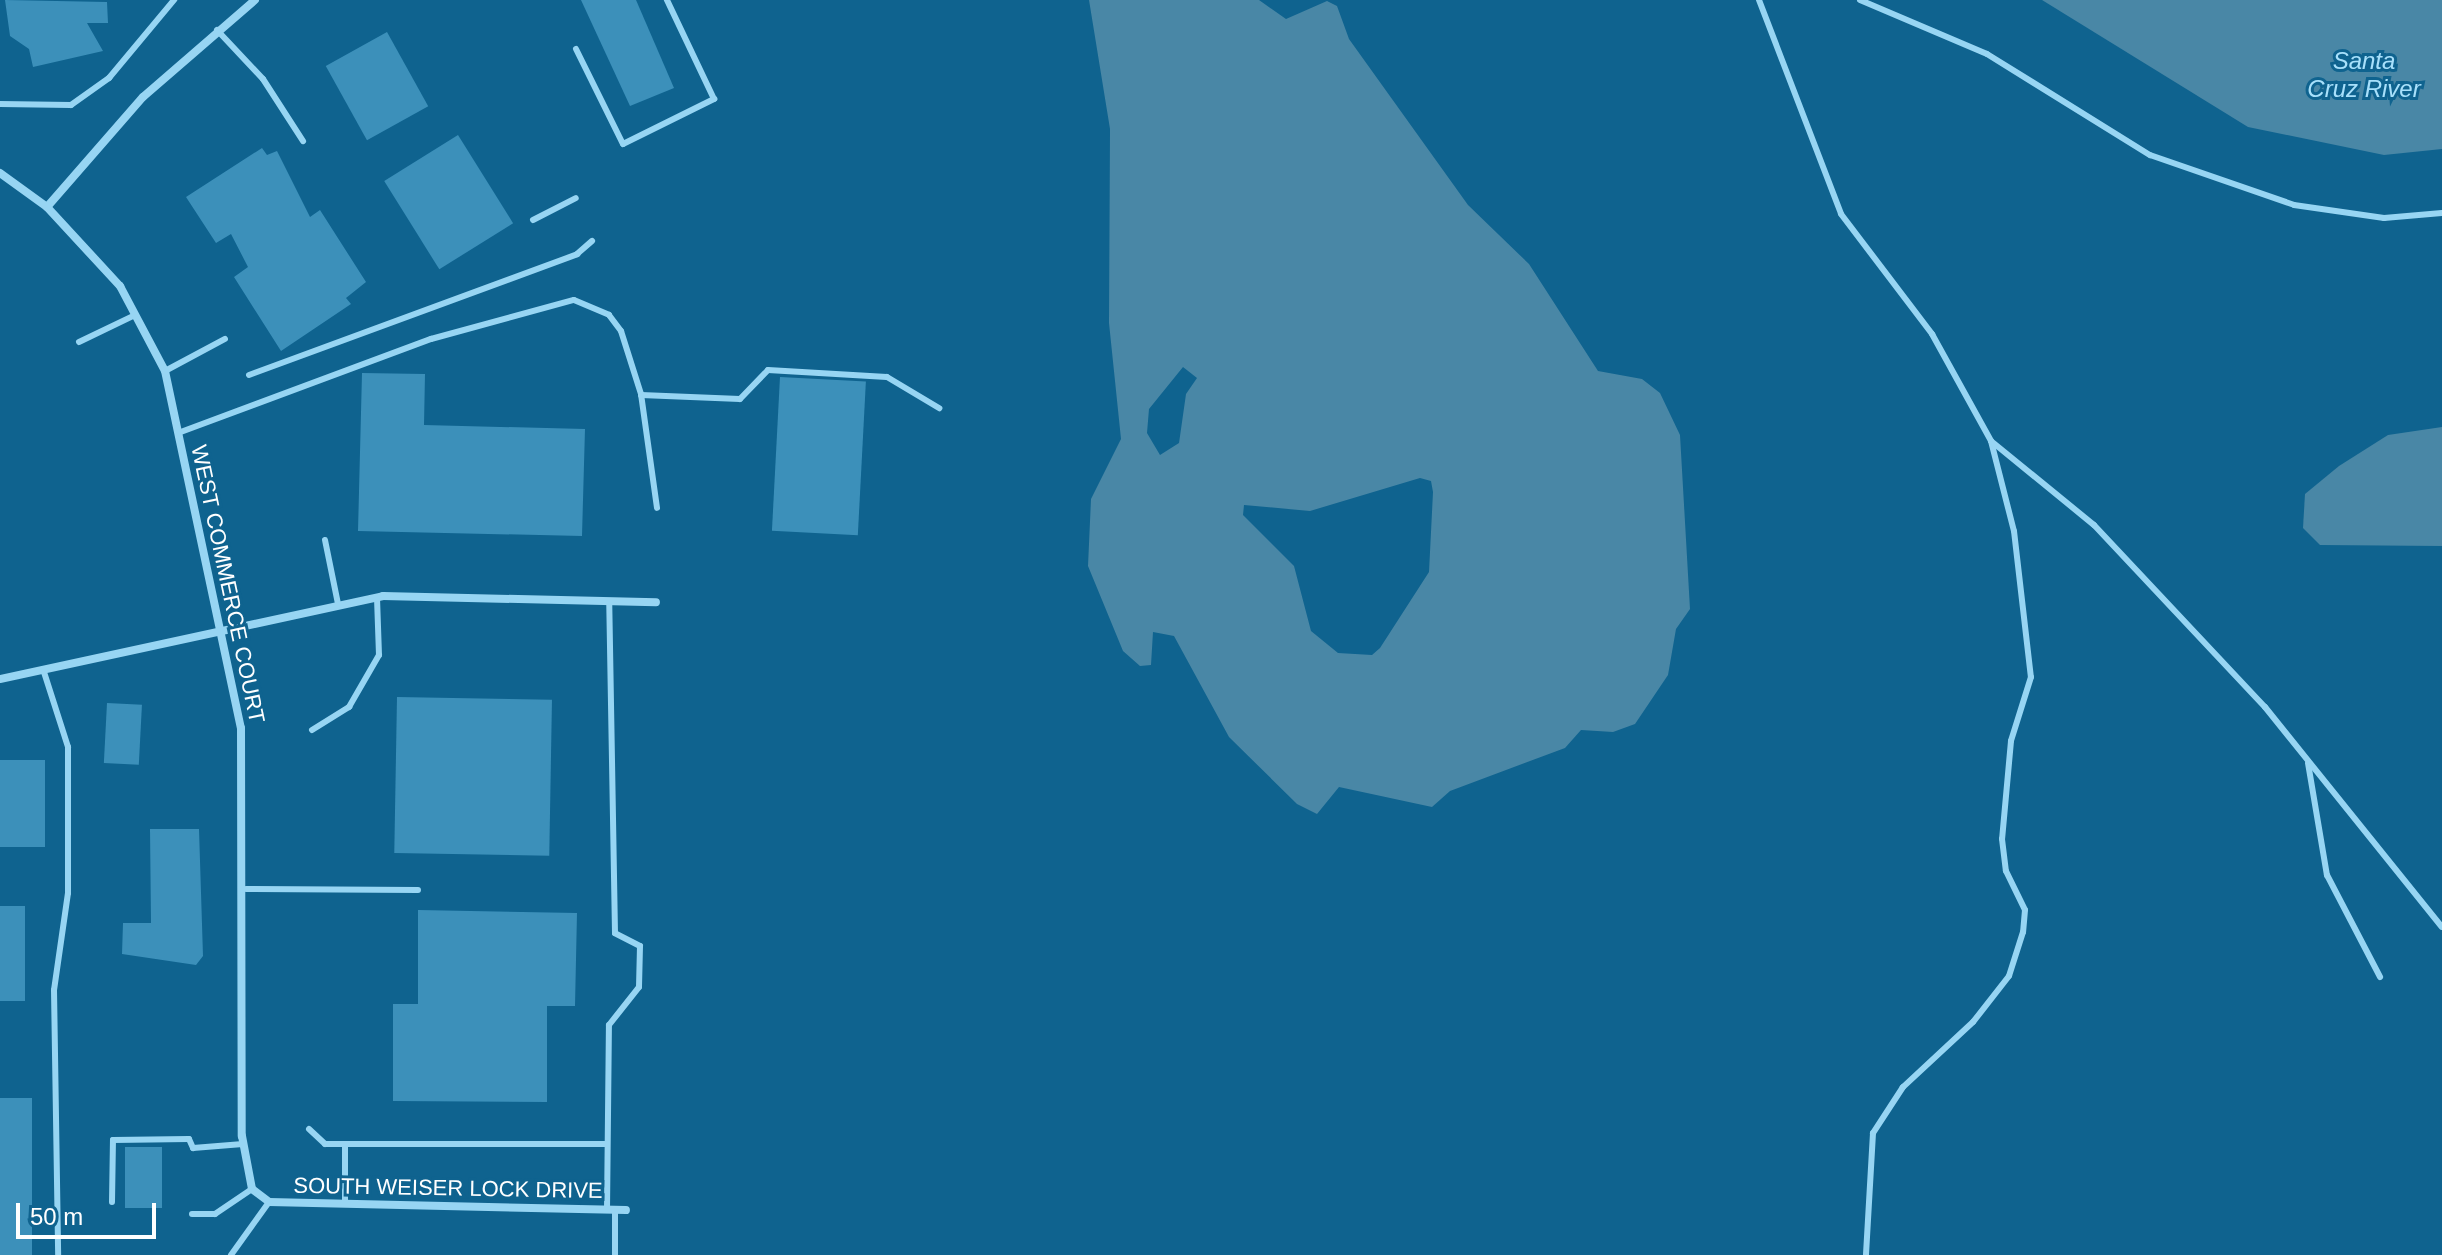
<!DOCTYPE html>
<style>
body{margin:0}
#map{position:relative;width:2442px;height:1255px;overflow:hidden;background:#0f638f;font-family:Helvetica,sans-serif}
div>[style]{position:absolute}
.water>*{inset:0;background:#4987a6}
.building>*{inset:0;background:#3c90ba;transform-origin:0 0}
.lane>*{height:6px;margin:-3px;padding:0 3px;transform-origin:3px;border-radius:3px;background:#97d5f3}
.street>*{height:8px;margin:-4px;padding:0 4px;transform-origin:4px;border-radius:4px;background:#97d5f3}
span{translate:-50% -50%;white-space:nowrap;text-align:center;line-height:1.15;-webkit-text-stroke:6px #0f638f;paint-order:stroke}
.street-label{font-size:22px;color:#fff}
.water-label{font-size:24px;color:#a8e0fb;font-style:italic}
.scale{position:absolute;left:16px;top:1203px;width:140px;height:36px;box-sizing:border-box;border:4px solid #fff;border-top:0;padding-left:10px;font-size:24px;line-height:28px;white-space:nowrap;color:#fff;-webkit-text-stroke:6px #0f638f;paint-order:stroke}
</style>
<div id="map">
<div class="water">
<div style="clip-path:polygon(evenodd,1089px 0,1259px 0,1286px 19px,1327px 1px,1337px 6px,1349px 39px,1468px 205px,1529px 264px,1598px 371px,1642px 379px,1660px 393px,1680px 435px,1690px 609px,1676px 629px,1668px 675px,1635px 724px,1613px 732px,1581px 730px,1565px 748px,1450px 791px,1432px 807px,1339px 787px,1317px 814px,1297px 804px,1229px 737px,1174px 636px,1153px 632px,1151px 665px,1140px 666px,1123px 651px,1088px 566px,1091px 499px,1121px 439px,1109px 323px,1110px 129px,1089px 0,1183px 367px,1197px 378px,1186px 394px,1179px 443px,1160px 455px,1147px 433px,1149px 409px,1183px 367px,1089px 0,1420px 478px,1431px 481px,1433px 492px,1429px 572px,1380px 648px,1372px 655px,1338px 653px,1311px 631px,1294px 566px,1243px 515px,1244px 505px,1310px 511px,1420px 478px)"></div>
<div style="clip-path:polygon(2042px 0,2442px 0,2442px 149px,2384px 155px,2248px 127px)"></div>
<div style="clip-path:polygon(2442px 427px,2442px 546px,2320px 545px,2303px 528px,2305px 494px,2339px 466px,2388px 435px)"></div>
</div>
<div class="building">
<div style="clip-path:polygon(5px 0,107px 2px,108px 23px,87px 23px,103px 51px,33px 67px,29px 49px,10px 36px)"></div>
<div style="clip-path:polygon(581px 0,636px 0,674px 88px,630px 106px)"></div>
<div style="left:387px;top:32px;width:85px;height:70px;rotate:61deg"></div>
<div style="left:458px;top:135px;width:104px;height:87px;rotate:58deg"></div>
<div style="clip-path:polygon(262px 148px,267px 155px,277px 151px,310px 217px,320px 210px,366px 282px,346px 298px,351px 304px,281px 351px,234px 277px,248px 267px,231px 234px,216px 243px,186px 197px)"></div>
<div style="clip-path:polygon(362px 373px,425px 374px,424px 425px,585px 429px,582px 536px,358px 531px)"></div>
<div style="left:780px;top:377px;width:86px;height:154px;rotate:3deg"></div>
<div style="left:397px;top:697px;width:155px;height:156px;rotate:1deg"></div>
<div style="left:107px;top:703px;width:35px;height:60px;rotate:3deg"></div>
<div style="left:0;top:760px;width:45px;height:87px"></div>
<div style="clip-path:polygon(150px 829px,199px 829px,203px 956px,196px 965px,122px 954px,123px 923px,151px 923px)"></div>
<div style="left:0;top:906px;width:25px;height:95px"></div>
<div style="clip-path:polygon(418px 910px,577px 913px,575px 1006px,547px 1006px,547px 1102px,393px 1101px,393px 1004px,418px 1004px)"></div>
<div style="left:0;top:1098px;width:32px;height:157px"></div>
<div style="left:125px;top:1147px;width:37px;height:61px"></div>
</div>
<div class="lane">
<div style="left:1759px;top:0;width:229px;rotate:69deg"></div>
<div style="left:1841px;top:214px;width:151px;rotate:52.8deg"></div>
<div style="left:1932px;top:334px;width:122px;rotate:61.1deg"></div>
<div style="left:1991px;top:441px;width:93px;rotate:75.7deg"></div>
<div style="left:2014px;top:531px;width:147px;rotate:83.4deg"></div>
<div style="left:2031px;top:677px;width:67px;rotate:107.4deg"></div>
<div style="left:2011px;top:741px;width:98px;rotate:95.2deg"></div>
<div style="left:2002px;top:839px;width:32px;rotate:83deg"></div>
<div style="left:2006px;top:871px;width:43px;rotate:64deg"></div>
<div style="left:2025px;top:910px;width:22px;rotate:95deg"></div>
<div style="left:2023px;top:932px;width:46px;rotate:107.7deg"></div>
<div style="left:2009px;top:976px;width:58px;rotate:128deg"></div>
<div style="left:1973px;top:1022px;width:96px;rotate:137.1deg"></div>
<div style="left:1903px;top:1087px;width:55px;rotate:123.1deg"></div>
<div style="left:1873px;top:1133px;width:122px;rotate:93.3deg"></div>
<div style="left:1860px;top:0;width:138px;rotate:23deg"></div>
<div style="left:1987px;top:54px;width:192px;rotate:31.8deg"></div>
<div style="left:2150px;top:155px;width:152px;rotate:19.1deg"></div>
<div style="left:2294px;top:205px;width:91px;rotate:8.2deg"></div>
<div style="left:2384px;top:218px;width:58px;rotate:-4.9deg"></div>
<div style="left:217px;top:30px;width:67px;rotate:46.8deg"></div>
<div style="left:263px;top:79px;width:74px;rotate:57.2deg"></div>
<div style="left:576px;top:49px;width:106px;rotate:63.7deg"></div>
<div style="left:623px;top:144px;width:102px;rotate:-26.3deg"></div>
<div style="left:714px;top:99px;width:110px;rotate:-115.4deg"></div>
<div style="left:0;top:104px;width:71px;rotate:0.8deg"></div>
<div style="left:71px;top:105px;width:47px;rotate:-35.4deg"></div>
<div style="left:109px;top:78px;width:102px;rotate:-50.2deg"></div>
<div style="left:533px;top:220px;width:48px;rotate:-27.1deg"></div>
<div style="left:79px;top:342px;width:62px;rotate:-25.7deg"></div>
<div style="left:165px;top:371px;width:68px;rotate:-28.1deg"></div>
<div style="left:249px;top:375px;width:350px;rotate:-20.2deg"></div>
<div style="left:577px;top:254px;width:20px;rotate:-41deg"></div>
<div style="left:641px;top:395px;width:99px;rotate:2.3deg"></div>
<div style="left:740px;top:399px;width:40px;rotate:-46deg"></div>
<div style="left:768px;top:370px;width:119px;rotate:3.4deg"></div>
<div style="left:887px;top:377px;width:61px;rotate:30.8deg"></div>
<div style="left:178px;top:433px;width:270px;rotate:-20.4deg"></div>
<div style="left:431px;top:339px;width:148px;rotate:-15.3deg"></div>
<div style="left:574px;top:300px;width:38px;rotate:23deg"></div>
<div style="left:609px;top:315px;width:20px;rotate:53deg"></div>
<div style="left:621px;top:331px;width:66px;rotate:72.4deg"></div>
<div style="left:641px;top:394px;width:115px;rotate:82deg"></div>
<div style="left:1991px;top:441px;width:133px;rotate:39.2deg"></div>
<div style="left:2094px;top:525px;width:250px;rotate:46.8deg"></div>
<div style="left:2265px;top:707px;width:282px;rotate:51.2deg"></div>
<div style="left:325px;top:540px;width:65px;rotate:78.5deg"></div>
<div style="left:43px;top:669px;width:82px;rotate:72.2deg"></div>
<div style="left:68px;top:747px;width:146px;rotate:90deg"></div>
<div style="left:68px;top:893px;width:98px;rotate:98.2deg"></div>
<div style="left:54px;top:990px;width:265px;rotate:89.1deg"></div>
<div style="left:312px;top:730px;width:44px;rotate:-31.9deg"></div>
<div style="left:349px;top:707px;width:60px;rotate:-60deg"></div>
<div style="left:379px;top:655px;width:58px;rotate:-92deg"></div>
<div style="left:2308px;top:763px;width:114px;rotate:80.4deg"></div>
<div style="left:2327px;top:875px;width:115px;rotate:62.5deg"></div>
<div style="left:246px;top:889px;width:172px;rotate:0.3deg"></div>
<div style="left:309px;top:1129px;width:22px;rotate:43deg"></div>
<div style="left:325px;top:1144px;width:282px"></div>
<div style="left:112px;top:1202px;width:62px;rotate:-89.1deg"></div>
<div style="left:113px;top:1140px;width:76px;rotate:-0.8deg"></div>
<div style="left:189px;top:1139px;width:10px;rotate:66deg"></div>
<div style="left:193px;top:1148px;width:50px;rotate:-4.6deg"></div>
<div style="left:345px;top:1204px;width:60px;rotate:-90deg"></div>
<div style="left:607px;top:1210px;width:185px;rotate:-89.4deg"></div>
<div style="left:609px;top:1025px;width:48px;rotate:-51.7deg"></div>
<div style="left:639px;top:987px;width:41px;rotate:-88.6deg"></div>
<div style="left:640px;top:946px;width:28px;rotate:-153deg"></div>
<div style="left:615px;top:933px;width:332px;rotate:-91deg"></div>
<div style="left:192px;top:1214px;width:23px"></div>
<div style="left:215px;top:1214px;width:45px;rotate:-34deg"></div>
<div style="left:231px;top:1255px;width:65px;rotate:-54.4deg"></div>
<div style="left:615px;top:1255px;width:45px;rotate:-90deg"></div>
</div>
<div class="street">
<div style="left:0;top:173px;width:58px;rotate:35.9deg"></div>
<div style="left:47px;top:207px;width:108px;rotate:47.3deg"></div>
<div style="left:120px;top:286px;width:96px;rotate:62.1deg"></div>
<div style="left:165px;top:371px;width:365px;rotate:78deg"></div>
<div style="left:241px;top:728px;width:408px;rotate:89.9deg"></div>
<div style="left:242px;top:1136px;width:54px;rotate:79.3deg"></div>
<div style="left:252px;top:1189px;width:21px;rotate:37deg"></div>
<div style="left:269px;top:1202px;width:357px;rotate:1.3deg"></div>
<div style="left:47px;top:207px;width:146px;rotate:-48.9deg"></div>
<div style="left:143px;top:97px;width:148px;rotate:-40.9deg"></div>
<div style="left:0;top:679px;width:392px;rotate:-12.2deg"></div>
<div style="left:383px;top:596px;width:273px;rotate:1.3deg"></div>
</div>
<div class="street-label">
<span style="left:228px;top:584px;rotate:78deg">WEST COMMERCE COURT</span>
<span style="left:448px;top:1188px;rotate:1deg">SOUTH WEISER LOCK DRIVE</span>
</div>
<div class="water-label">
<span style="left:2364px;top:75px">Santa<br>Cruz River</span>
</div>
<div class="scale">50 m</div>
</div>
